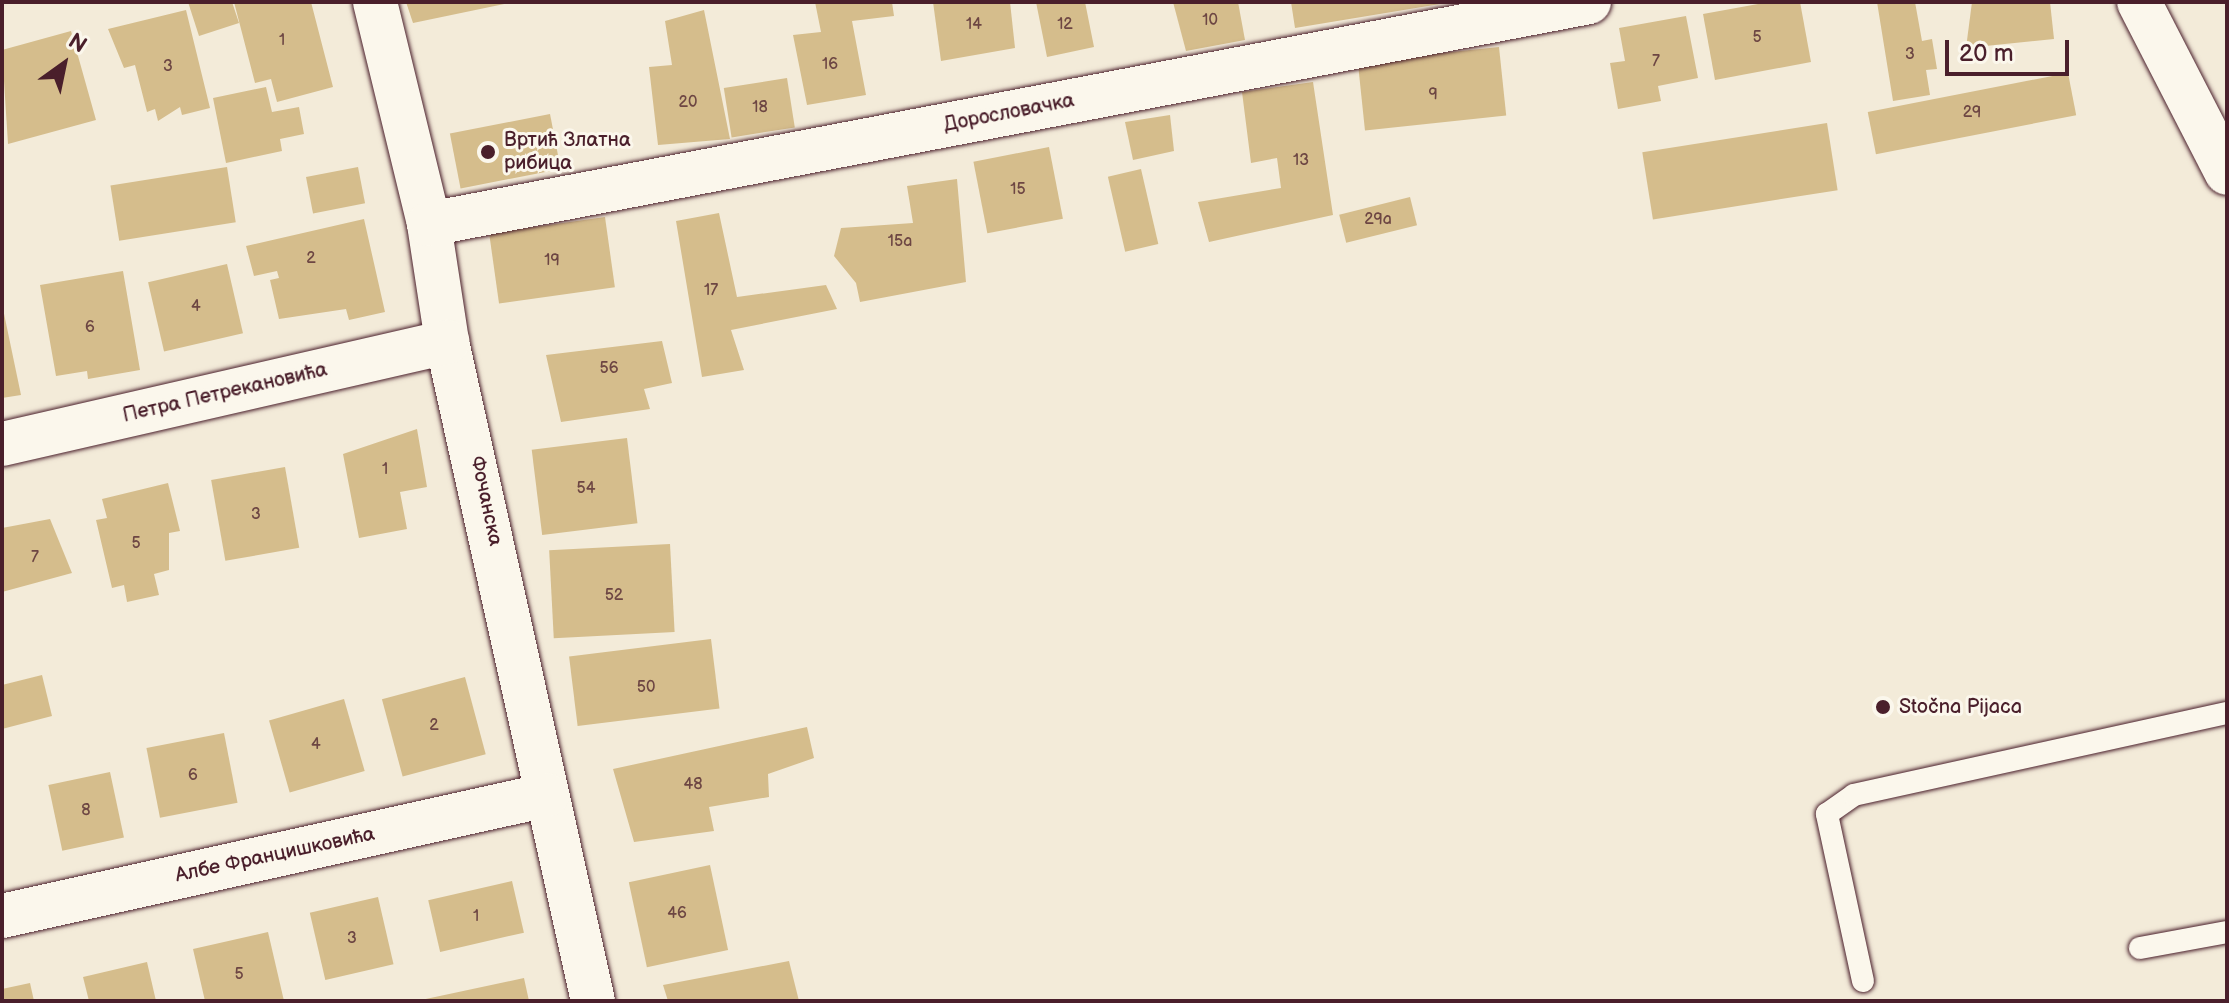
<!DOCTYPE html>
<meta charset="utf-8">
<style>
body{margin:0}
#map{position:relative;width:2229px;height:1003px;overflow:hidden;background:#f3ebd9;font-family:"Balsamiq Sans",sans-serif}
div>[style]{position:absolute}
.building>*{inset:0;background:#d5bd8c;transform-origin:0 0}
.roads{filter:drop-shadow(0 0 2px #4a1f2b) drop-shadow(0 0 2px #4a1f2b)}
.service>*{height:22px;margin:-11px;padding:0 11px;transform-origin:11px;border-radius:11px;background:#fbf7ec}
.minor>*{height:44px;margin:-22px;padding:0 22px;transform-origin:22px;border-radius:22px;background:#fbf7ec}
.tertiary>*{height:44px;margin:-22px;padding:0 22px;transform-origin:22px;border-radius:22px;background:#fbf7ec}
.dots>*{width:22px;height:22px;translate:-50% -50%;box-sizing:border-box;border:4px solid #fbf7ec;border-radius:50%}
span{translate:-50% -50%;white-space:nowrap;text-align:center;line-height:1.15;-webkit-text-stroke:6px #fbf7ec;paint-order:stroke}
.number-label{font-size:16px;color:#6d4643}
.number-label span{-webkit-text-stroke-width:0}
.street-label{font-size:20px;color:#4a1f2b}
.poi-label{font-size:20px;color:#4a1f2b}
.left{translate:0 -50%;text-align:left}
.frame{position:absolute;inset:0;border:4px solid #4a1f2b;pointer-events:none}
.north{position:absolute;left:24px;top:24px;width:80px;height:80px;-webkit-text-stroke:6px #fbf7ec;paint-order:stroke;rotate:33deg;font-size:22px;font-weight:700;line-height:32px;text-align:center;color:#4a1f2b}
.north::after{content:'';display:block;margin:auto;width:28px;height:36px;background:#4a1f2b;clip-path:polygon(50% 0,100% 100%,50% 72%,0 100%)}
.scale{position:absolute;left:1945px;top:40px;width:124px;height:36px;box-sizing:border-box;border:4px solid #4a1f2b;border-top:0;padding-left:10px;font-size:24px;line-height:28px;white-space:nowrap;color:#4a1f2b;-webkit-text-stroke:6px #fbf7ec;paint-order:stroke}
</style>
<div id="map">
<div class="building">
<div style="clip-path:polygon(188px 2px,232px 2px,239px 23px,199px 36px)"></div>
<div style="clip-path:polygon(234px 2px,311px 2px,333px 87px,277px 102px,271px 79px,255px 83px)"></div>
<div style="clip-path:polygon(406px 2px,509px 2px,509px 3px,413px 23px)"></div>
<div style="clip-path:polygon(815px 2px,892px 2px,894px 16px,852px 21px,866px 95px,807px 105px,793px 35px,821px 32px)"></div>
<div style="clip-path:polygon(933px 2px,1010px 2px,1015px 48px,941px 61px)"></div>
<div style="clip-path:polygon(1036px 2px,1085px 2px,1094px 47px,1047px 57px)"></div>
<div style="clip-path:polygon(1173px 2px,1238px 2px,1245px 40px,1186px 51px)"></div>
<div style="clip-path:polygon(1291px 2px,1440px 2px,1440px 4px,1295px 28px)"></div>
<div style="clip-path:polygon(1769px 2px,1800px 2px,1811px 62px,1715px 80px,1703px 14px)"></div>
<div style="clip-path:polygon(1877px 2px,1915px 2px,1922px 41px,1932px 39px,1937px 69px,1926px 70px,1930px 95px,1893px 101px)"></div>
<div style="clip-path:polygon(1972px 2px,2050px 2px,2054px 39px,1966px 48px)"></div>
<div style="clip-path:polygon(186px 10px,210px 108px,182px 115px,180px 107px,158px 121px,155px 109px,147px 112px,135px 65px,124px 68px,108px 29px)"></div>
<div style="clip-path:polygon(704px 10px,730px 139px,658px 145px,649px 67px,672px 65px,665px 21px)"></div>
<div style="clip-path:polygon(1686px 16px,1698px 78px,1658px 86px,1661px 101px,1618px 109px,1610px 63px,1625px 61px,1619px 28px)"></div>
<div style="clip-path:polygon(71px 31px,96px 120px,8px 144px,2px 50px)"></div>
<div style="left:1499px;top:47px;width:69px;height:142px;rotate:84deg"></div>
<div style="left:2068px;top:73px;width:43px;height:204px;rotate:79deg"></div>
<div style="left:787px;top:78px;width:50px;height:64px;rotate:81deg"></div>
<div style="clip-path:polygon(1313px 82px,1333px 215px,1209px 242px,1198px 202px,1281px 188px,1277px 158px,1251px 163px,1242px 92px)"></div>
<div style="clip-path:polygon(266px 87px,272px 112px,299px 107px,304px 134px,280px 139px,282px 151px,226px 163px,213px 98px)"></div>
<div style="left:550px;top:114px;width:56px;height:102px;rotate:79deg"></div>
<div style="clip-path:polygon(1170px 115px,1174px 151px,1133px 160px,1125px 122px)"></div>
<div style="left:1827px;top:123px;width:68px;height:187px;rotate:81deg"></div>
<div style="left:1049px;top:147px;width:73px;height:77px;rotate:79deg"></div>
<div style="left:227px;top:167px;width:56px;height:118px;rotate:81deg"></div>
<div style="left:358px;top:167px;width:37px;height:53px;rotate:79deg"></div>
<div style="left:1141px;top:169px;width:77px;height:34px;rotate:77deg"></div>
<div style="clip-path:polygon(957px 179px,966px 282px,860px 302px,856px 283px,834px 256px,841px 228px,913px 223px,907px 186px)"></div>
<div style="left:1410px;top:197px;width:29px;height:73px;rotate:76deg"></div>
<div style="clip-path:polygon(719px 213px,737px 297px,826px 285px,837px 309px,731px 330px,744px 370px,702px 377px,676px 221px)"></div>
<div style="left:605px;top:217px;width:71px;height:117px;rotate:82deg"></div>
<div style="clip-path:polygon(364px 219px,385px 312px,349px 320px,346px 309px,279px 319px,270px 280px,279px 278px,277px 271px,254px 276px,246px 246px)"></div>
<div style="left:227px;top:264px;width:71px;height:81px;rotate:77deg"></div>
<div style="clip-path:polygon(123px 271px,140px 370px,88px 379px,87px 371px,56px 376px,40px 285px)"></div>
<div style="clip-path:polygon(2px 304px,21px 395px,2px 398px)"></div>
<div style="clip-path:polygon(662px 341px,672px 383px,644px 389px,650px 409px,561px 422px,546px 355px)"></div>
<div style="clip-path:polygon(417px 429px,427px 487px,400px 492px,407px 529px,359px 538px,343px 454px)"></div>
<div style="left:627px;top:438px;width:86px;height:96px;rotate:83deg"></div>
<div style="left:285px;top:467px;width:82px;height:75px;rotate:80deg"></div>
<div style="clip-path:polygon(168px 483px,180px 531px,169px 533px,169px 570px,154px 574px,159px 595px,127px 602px,124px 585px,112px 588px,96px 520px,107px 518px,102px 499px)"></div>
<div style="clip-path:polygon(50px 519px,72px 573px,2px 592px,2px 528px)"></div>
<div style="left:670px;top:544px;width:88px;height:121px;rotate:87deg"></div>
<div style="left:711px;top:639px;width:70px;height:143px;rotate:83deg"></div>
<div style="clip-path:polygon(42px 675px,52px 716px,2px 729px,2px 685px)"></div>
<div style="left:465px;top:677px;width:80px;height:86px;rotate:75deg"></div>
<div style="left:344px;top:699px;width:75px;height:78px;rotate:74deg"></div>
<div style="clip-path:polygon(807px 727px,814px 758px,768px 774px,769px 797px,709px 807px,714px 831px,634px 842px,613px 769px)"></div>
<div style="left:224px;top:733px;width:71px;height:79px;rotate:79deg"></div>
<div style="left:110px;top:772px;width:67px;height:63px;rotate:78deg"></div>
<div style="left:710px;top:865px;width:87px;height:83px;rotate:78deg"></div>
<div style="left:512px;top:881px;width:53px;height:86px;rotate:77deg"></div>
<div style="left:378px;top:897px;width:69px;height:70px;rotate:77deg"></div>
<div style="clip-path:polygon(268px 932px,284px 1001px,205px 1001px,193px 949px)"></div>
<div style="clip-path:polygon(789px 961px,799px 1001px,668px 1001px,663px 985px)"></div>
<div style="clip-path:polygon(147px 962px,156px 1001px,89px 1001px,83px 977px)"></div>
<div style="clip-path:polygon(524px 978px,529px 1001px,421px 1001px,421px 1000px)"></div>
<div style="clip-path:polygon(30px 983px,34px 1001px,2px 1001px,2px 989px)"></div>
</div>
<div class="roads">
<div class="service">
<div style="left:2140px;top:948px;width:88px;rotate:-10.4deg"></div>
<div style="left:1863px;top:981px;width:171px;rotate:-102.2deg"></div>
<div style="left:1827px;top:814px;width:33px;rotate:-35deg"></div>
<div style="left:1854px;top:795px;width:382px;rotate:-12.4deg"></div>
</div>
<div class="minor">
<div style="left:375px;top:2px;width:228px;rotate:76.3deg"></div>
<div style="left:429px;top:224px;width:119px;rotate:81.3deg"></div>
<div style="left:447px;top:342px;width:675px;rotate:77.51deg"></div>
<div style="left:429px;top:224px;width:1181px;rotate:-10.83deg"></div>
<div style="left:2px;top:444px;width:457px;rotate:-12.9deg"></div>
<div style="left:2px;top:916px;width:558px;rotate:-12.52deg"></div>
</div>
<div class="tertiary">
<div style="left:2139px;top:2px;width:192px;rotate:62.8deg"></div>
</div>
</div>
<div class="dots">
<div style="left:488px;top:152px;background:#4a1f2b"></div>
<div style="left:1883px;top:707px;background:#4a1f2b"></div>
</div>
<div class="number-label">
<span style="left:1210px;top:21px">10</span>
<span style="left:974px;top:25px">14</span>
<span style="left:1065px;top:25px">12</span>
<span style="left:1757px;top:38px">5</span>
<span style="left:282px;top:41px">1</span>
<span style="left:1910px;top:55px">3</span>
<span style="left:1656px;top:62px">7</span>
<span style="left:830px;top:65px">16</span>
<span style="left:168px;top:67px">3</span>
<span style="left:1433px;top:95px">9</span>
<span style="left:688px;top:103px">20</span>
<span style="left:760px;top:108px">18</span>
<span style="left:1972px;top:113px">29</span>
<span style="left:1301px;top:161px">13</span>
<span style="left:1018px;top:190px">15</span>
<span style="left:1378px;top:220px">29a</span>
<span style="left:900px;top:242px">15a</span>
<span style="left:311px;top:259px">2</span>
<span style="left:552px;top:261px">19</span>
<span style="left:711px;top:291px">17</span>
<span style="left:196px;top:307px">4</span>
<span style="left:90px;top:328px">6</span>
<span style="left:609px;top:369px">56</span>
<span style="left:385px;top:470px">1</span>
<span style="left:586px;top:489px">54</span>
<span style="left:256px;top:515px">3</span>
<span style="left:136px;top:544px">5</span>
<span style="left:35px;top:558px">7</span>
<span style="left:614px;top:596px">52</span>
<span style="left:646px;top:688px">50</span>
<span style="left:434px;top:726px">2</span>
<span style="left:316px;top:745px">4</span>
<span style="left:193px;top:776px">6</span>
<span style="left:693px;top:785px">48</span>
<span style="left:86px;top:811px">8</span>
<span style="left:677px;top:914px">46</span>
<span style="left:476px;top:917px">1</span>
<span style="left:352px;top:939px">3</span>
<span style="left:239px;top:975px">5</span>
</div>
<div class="street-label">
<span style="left:1009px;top:113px;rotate:-11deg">Дорословачка</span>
<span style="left:225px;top:393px;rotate:-13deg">Петра Петрекановића</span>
<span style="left:486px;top:501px;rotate:78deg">Фочанска</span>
<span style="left:275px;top:855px;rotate:-12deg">Албе Францишковића</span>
</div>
<div class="poi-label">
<span class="left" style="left:504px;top:152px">Вртић Златна<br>рибица</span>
<span class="left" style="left:1899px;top:707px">Stočna Pijaca</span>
</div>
<div class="frame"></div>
<div class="north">N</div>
<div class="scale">20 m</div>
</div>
